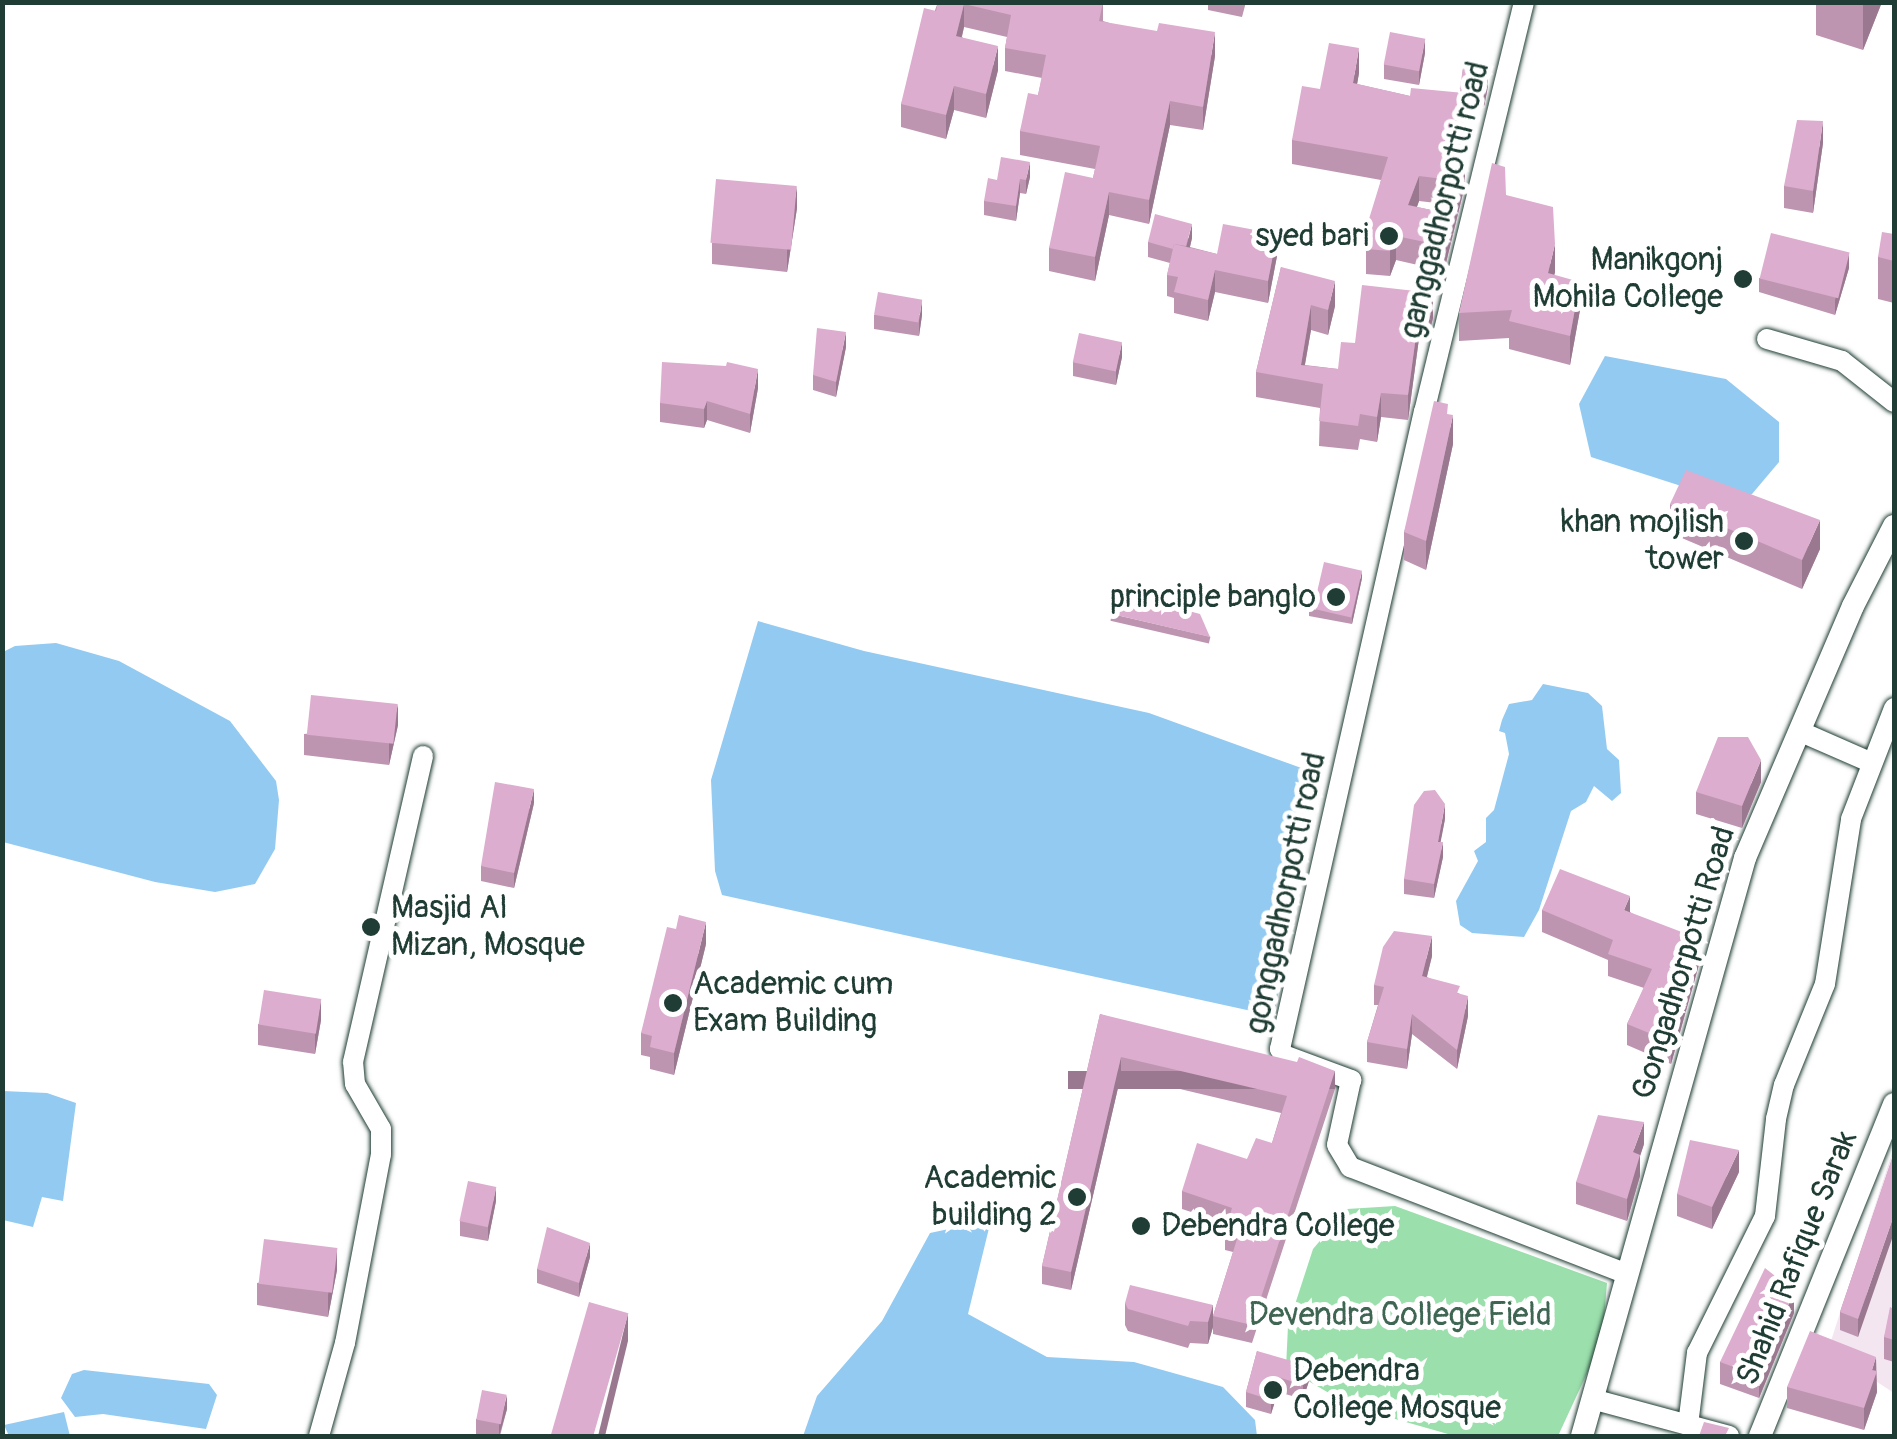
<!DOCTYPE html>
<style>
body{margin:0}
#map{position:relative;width:1897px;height:1439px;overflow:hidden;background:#fff;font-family:Pangolin,sans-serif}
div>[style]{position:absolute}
.built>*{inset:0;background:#f4e6f0}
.green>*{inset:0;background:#9bdfac}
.water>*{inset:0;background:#93caf1}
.roads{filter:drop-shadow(0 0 2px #1f3d34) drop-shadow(0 0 2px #1f3d34)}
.minor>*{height:20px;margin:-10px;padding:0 10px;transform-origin:10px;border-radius:10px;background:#fff}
.tertiary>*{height:22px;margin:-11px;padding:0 11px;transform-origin:11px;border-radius:11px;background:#fff}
.wall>*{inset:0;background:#bd95b1;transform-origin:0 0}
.shaded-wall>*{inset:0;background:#9a7990;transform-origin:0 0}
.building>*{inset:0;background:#dcadce;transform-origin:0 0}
.dots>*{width:28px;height:28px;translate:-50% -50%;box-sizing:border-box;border:5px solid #fff;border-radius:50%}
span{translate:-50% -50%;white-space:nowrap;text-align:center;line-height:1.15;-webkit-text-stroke:10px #fff;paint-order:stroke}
.street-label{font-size:32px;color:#1f3d34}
.poi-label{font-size:32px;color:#1f3d34}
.right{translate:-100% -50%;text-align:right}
.left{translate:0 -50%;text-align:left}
.park-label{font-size:32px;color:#3e6652}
.frame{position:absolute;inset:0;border:5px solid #1f3d34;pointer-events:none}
</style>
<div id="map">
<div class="built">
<div style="clip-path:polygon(1894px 1147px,1894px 1393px,1828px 1350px)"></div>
</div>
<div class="green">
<div style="clip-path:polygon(1395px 1206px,1607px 1283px,1602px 1341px,1558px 1436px,1455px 1436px,1353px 1407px,1286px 1368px,1288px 1326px,1313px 1249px,1347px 1209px)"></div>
</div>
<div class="water">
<div style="clip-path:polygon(1605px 356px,1726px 379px,1779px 422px,1779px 462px,1752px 494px,1734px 503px,1591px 457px,1579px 404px)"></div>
<div style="clip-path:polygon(758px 621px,864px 651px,1149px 713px,1318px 774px,1274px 1016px,722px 895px,715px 871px,711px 780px)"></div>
<div style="clip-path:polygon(56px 643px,119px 661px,230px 721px,276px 781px,279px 800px,275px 849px,255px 884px,215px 892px,155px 882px,3px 842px,3px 652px,15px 646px)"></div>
<div style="clip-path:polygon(1543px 684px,1588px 693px,1602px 706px,1607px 749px,1619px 760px,1621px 793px,1612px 801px,1594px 786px,1586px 802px,1571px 811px,1539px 910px,1524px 937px,1472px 933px,1460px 925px,1456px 901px,1478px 861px,1474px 851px,1486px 842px,1486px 818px,1494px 810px,1509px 754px,1505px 733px,1499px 731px,1502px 720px,1509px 704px,1532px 700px)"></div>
<div style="clip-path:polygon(3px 1091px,47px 1093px,76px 1103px,63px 1201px,42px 1197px,33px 1227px,3px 1220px)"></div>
<div style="clip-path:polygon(991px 1220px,968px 1314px,1047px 1357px,1134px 1362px,1223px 1387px,1255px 1420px,1257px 1436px,803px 1436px,817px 1396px,882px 1321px,930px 1233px)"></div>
<div style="clip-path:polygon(84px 1370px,209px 1384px,217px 1395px,206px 1429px,103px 1414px,75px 1417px,61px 1398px,72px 1374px)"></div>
<div style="clip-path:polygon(64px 1412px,70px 1436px,9px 1436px,4px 1425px)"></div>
</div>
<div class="roads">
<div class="minor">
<div style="left:1524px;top:2px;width:421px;rotate:103.7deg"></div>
<div style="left:1424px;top:411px;width:654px;rotate:102.72deg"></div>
<div style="left:1280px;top:1049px;width:7px;rotate:56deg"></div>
<div style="left:1284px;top:1055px;width:72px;rotate:20.5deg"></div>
<div style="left:1351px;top:1080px;width:66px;rotate:102.2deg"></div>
<div style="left:1337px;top:1145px;width:26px;rotate:59deg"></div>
<div style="left:1350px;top:1167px;width:295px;rotate:21.1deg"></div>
<div style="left:1767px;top:339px;width:78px;rotate:16.3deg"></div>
<div style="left:1842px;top:361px;width:66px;rotate:38.3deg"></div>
<div style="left:1799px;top:731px;width:77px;rotate:23.6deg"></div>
<div style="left:1592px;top:1399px;width:142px;rotate:15.1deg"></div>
<div style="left:1688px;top:1425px;width:73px;rotate:-82.9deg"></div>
<div style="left:1697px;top:1353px;width:153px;rotate:-63.6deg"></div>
<div style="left:1765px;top:1216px;width:98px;rotate:-83.5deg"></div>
<div style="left:1776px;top:1119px;width:35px;rotate:-77deg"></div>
<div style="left:1784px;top:1085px;width:109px;rotate:-67.9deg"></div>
<div style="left:1825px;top:984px;width:167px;rotate:-81deg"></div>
<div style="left:1851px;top:819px;width:119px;rotate:-68.8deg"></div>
<div style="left:319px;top:1436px;width:97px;rotate:-74.4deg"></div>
<div style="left:345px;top:1343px;width:192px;rotate:-79.2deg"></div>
<div style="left:381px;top:1154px;width:25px;rotate:-90deg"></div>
<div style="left:381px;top:1129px;width:52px;rotate:-120deg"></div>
<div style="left:355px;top:1084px;width:22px;rotate:-95deg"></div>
<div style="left:353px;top:1062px;width:314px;rotate:-77.1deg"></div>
</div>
<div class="tertiary">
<div style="left:1582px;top:1436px;width:601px;rotate:-74.25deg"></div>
<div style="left:1745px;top:858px;width:274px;rotate:-66.8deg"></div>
<div style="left:1853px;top:606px;width:90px;rotate:-62.9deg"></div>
<div style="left:1760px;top:1436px;width:358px;rotate:-68deg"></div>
</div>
</div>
<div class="wall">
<div style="clip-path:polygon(938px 2px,1103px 2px,1103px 21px,1215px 56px,1203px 130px,1170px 125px,1149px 224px,1109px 215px,1095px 281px,1049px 271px,1049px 248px,1093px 178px,1095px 169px,1020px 155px,1020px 131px,1038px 95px,1042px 78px,1005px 71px,1005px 48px,1007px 37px,964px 27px,962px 37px,998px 70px,986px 118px,954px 110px,946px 139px,901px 127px,901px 104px)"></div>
<div style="clip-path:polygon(1208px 2px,1246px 2px,1242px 17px,1208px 10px)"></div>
<div style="clip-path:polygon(1816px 2px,1882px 2px,1863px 50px,1816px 35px)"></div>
<div style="clip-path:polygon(1425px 53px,1419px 85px,1384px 79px,1384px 64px)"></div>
<div style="clip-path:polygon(evenodd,1463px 68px,1488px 86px,1484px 107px,1464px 104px,1460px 159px,1465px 185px,1444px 271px,1396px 260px,1390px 276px,1366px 274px,1366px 249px,1381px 180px,1292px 164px,1292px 140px,1320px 89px,1359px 73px,1357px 84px,1410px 96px,1460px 93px,1463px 68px,1419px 201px,1453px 205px,1450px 214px,1417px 207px,1419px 201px)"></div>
<div style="clip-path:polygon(1823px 143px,1813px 213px,1784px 208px,1784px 186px)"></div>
<div style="clip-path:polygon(1030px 177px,1026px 194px,1020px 193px,1016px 221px,984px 215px,984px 201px,997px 180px)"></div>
<div style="clip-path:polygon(1506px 195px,1555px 272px,1554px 275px,1580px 310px,1570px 365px,1509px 349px,1509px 338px,1459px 341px,1459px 313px)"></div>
<div style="clip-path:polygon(797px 208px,787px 272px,712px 264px,712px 243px)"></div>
<div style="clip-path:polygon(1894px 234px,1894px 303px,1878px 299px,1878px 257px)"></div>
<div style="clip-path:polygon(1192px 238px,1190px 247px,1217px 254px,1277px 256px,1268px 303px,1215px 292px,1208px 321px,1174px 313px,1174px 298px,1167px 296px,1167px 275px,1170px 263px,1148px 257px,1148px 242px)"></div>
<div style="clip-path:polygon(1281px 267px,1335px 306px,1328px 335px,1311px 330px,1305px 365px,1338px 369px,1355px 343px,1433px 293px,1433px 318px,1429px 334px,1420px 331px,1408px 420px,1381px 417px,1377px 442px,1360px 439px,1358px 450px,1319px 446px,1320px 408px,1256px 397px,1256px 372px)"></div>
<div style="clip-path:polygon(1849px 268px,1835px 315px,1759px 292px,1759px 278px)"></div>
<div style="clip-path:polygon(874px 315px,922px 315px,919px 336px,874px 329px)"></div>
<div style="clip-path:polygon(846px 347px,836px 397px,813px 390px,813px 375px)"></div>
<div style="clip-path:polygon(1122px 357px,1116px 385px,1073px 376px,1073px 362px)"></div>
<div style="clip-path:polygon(758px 388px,750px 433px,707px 420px,704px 428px,660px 422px,660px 403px)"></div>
<div style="clip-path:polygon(1448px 414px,1453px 444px,1426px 570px,1404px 560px,1404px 532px)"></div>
<div style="clip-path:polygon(1670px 504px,1820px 549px,1802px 589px,1670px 533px)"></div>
<div style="clip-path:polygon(1362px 578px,1352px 624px,1309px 616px,1309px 608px)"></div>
<div style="left:1112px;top:614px;width:101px;height:7px;rotate:13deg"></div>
<div style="clip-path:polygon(398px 725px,389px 765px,304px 755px,304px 734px)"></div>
<div style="clip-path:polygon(1761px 782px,1742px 828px,1696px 814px,1696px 792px)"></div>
<div style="clip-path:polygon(534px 803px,514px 888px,481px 881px,481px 866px)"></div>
<div style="clip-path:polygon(1445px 819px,1440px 842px,1443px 857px,1434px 898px,1404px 894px,1404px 879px)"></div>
<div style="clip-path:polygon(1542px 910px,1630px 912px,1700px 961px,1671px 1064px,1627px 1045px,1627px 1024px,1644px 988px,1608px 976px,1608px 960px,1542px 932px)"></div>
<div style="clip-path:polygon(706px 944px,674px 1075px,650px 1069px,650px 1057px,641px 1055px,641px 1033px)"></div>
<div style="clip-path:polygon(1432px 956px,1427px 977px,1460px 994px,1468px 1016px,1457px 1069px,1412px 1034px,1407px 1069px,1367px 1062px,1367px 1042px,1378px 1005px,1374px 1005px,1374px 985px)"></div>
<div style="clip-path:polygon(1100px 1014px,1335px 1089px,1252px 1343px,1213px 1334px,1213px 1316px,1233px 1252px,1225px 1250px,1225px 1232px,1228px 1224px,1182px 1209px,1182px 1191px,1247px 1159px,1272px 1143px,1281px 1113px,1121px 1075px,1071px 1290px,1042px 1284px,1042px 1266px)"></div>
<div style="clip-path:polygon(321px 1020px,315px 1054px,258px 1045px,258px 1024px)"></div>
<div style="clip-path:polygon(1644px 1144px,1640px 1156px,1640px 1176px,1627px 1221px,1576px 1204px,1576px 1182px)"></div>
<div style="clip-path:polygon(1894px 1153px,1858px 1337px,1840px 1330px,1840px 1312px)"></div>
<div style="clip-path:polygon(1739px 1172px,1712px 1229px,1677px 1216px,1677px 1194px)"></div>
<div style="clip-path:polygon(496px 1201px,488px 1241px,460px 1236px,460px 1221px)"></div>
<div style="clip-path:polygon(590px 1257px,579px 1297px,537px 1283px,537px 1269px)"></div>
<div style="clip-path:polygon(337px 1270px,328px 1317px,257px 1305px,257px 1283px)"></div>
<div style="clip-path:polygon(1125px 1303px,1213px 1305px,1213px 1327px,1208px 1344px,1190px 1343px,1188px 1348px,1128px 1331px,1125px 1325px)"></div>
<div style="clip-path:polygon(1894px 1309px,1894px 1362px,1884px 1359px,1884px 1337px)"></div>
<div style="clip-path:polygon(1794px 1313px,1759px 1398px,1720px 1384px,1720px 1362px)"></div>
<div style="clip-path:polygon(1257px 1351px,1309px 1381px,1303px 1399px,1278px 1392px,1271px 1414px,1246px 1407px,1246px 1392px)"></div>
<div style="clip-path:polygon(1876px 1371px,1877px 1392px,1864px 1430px,1787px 1408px,1787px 1387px)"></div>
<div style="clip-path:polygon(507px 1409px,500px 1436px,486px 1436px,476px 1434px,476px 1419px)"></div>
</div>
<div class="shaded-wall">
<div style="clip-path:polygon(1863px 2px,1882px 2px,1863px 50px)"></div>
<div style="clip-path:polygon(964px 4px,964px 27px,956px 59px,956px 36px)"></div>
<div style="clip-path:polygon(1215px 32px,1215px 56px,1203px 130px,1203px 107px)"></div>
<div style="clip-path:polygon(1425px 39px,1425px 53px,1419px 85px,1419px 71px)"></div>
<div style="clip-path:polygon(998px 46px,998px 70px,986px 118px,986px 94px)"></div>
<div style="clip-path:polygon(1359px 48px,1359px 73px,1353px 108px,1353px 83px)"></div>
<div style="clip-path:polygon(1488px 72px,1488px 86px,1484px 107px,1484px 93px)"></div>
<div style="clip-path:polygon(954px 86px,954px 110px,946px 139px,946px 115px)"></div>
<div style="clip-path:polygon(1464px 93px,1464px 118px,1457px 183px,1457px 158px)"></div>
<div style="clip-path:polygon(1170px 101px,1170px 125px,1149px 224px,1149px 200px)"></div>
<div style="clip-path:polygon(1823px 121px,1823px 143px,1813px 213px,1813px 191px)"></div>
<div style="clip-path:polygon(1465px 160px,1465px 185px,1444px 271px,1444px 246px)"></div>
<div style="clip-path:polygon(1030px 162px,1030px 177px,1026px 194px,1026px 180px)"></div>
<div style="clip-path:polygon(1419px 176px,1419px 201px,1408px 230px,1408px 205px)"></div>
<div style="clip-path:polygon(1020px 179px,1020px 193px,1016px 221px,1016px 206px)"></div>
<div style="clip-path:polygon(797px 186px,797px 208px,787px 272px,787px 250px)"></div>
<div style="clip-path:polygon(1109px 192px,1109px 215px,1095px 281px,1095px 257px)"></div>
<div style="clip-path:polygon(1192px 224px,1192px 238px,1185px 267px,1185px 252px)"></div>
<div style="clip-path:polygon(1277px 234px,1277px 256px,1268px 303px,1268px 281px)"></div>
<div style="clip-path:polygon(1396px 236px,1396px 260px,1390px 276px,1390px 251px)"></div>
<div style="clip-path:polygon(1555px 244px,1555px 272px,1548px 302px,1548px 273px)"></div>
<div style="clip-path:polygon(1849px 253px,1849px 268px,1835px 315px,1835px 300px)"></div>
<div style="clip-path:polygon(1215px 270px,1215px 292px,1208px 321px,1208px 300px)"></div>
<div style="clip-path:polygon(1335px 281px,1335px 306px,1328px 335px,1328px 310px)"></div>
<div style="clip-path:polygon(1580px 282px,1580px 310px,1570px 365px,1570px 336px)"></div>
<div style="clip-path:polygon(1433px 293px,1433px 318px,1429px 334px,1429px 309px)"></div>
<div style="clip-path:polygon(922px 300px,922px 315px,919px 336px,919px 321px)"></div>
<div style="clip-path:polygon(1311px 305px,1311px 330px,1302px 380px,1301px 365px)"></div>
<div style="clip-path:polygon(1420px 306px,1420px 331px,1408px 420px,1408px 395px)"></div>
<div style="clip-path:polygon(846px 332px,846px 347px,836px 397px,836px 382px)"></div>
<div style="clip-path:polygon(1122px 342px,1122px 357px,1116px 385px,1116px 370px)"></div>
<div style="clip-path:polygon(758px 369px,758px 388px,750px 433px,750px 414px)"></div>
<div style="clip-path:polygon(1381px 393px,1381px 417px,1377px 442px,1377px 417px)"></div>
<div style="clip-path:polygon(707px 401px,707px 420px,704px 428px,704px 409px)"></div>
<div style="clip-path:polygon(1453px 415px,1453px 444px,1426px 570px,1426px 541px)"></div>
<div style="clip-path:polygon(1820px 520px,1820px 549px,1802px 589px,1802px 560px)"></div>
<div style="clip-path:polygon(1362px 571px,1362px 578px,1352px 624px,1352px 617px)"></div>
<div style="clip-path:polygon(398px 704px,398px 725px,389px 765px,389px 743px)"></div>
<div style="clip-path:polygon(1761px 760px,1761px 782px,1742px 828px,1742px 806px)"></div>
<div style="clip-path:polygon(534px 789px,534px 803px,514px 888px,514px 873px)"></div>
<div style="clip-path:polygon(1445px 804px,1445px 819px,1438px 856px,1438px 842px)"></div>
<div style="clip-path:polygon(1443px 842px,1443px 857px,1434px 898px,1434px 884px)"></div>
<div style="clip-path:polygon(1630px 896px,1630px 917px,1624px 910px)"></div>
<div style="clip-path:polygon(706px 922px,706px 944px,674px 1075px,674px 1053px)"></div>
<div style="clip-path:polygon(1432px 936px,1432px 956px,1422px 995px,1422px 976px)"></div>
<div style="clip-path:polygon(1700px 939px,1700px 961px,1671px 1064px,1671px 1042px)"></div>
<div style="clip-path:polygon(1468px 996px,1468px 1016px,1457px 1069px,1457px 1050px)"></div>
<div style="clip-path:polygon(321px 999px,321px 1020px,315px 1054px,315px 1033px)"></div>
<div style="clip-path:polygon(1412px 1014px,1412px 1034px,1407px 1069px,1407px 1049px)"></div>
<div style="clip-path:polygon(1121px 1057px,1121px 1075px,1071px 1290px,1071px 1272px)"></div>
<div style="left:1335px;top:1071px;width:18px;height:267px;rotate:90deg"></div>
<div style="clip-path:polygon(1644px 1122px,1644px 1144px,1640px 1156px,1640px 1176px,1627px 1221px,1627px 1199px,1633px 1152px)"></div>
<div style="clip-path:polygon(1739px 1150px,1739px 1172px,1712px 1229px,1712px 1207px)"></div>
<div style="clip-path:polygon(496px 1187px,496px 1201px,488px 1241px,488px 1226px)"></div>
<div style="clip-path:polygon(1894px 1215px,1894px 1233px,1858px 1337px,1858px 1319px)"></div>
<div style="clip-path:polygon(590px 1243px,590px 1257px,579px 1297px,579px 1283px)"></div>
<div style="clip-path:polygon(337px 1248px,337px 1270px,328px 1317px,328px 1295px)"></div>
<div style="clip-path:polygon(1794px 1291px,1794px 1313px,1759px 1398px,1759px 1376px)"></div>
<div style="clip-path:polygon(1213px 1305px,1213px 1327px,1208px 1344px,1208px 1322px)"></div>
<div style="clip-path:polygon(628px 1313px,628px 1341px,605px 1436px,598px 1436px)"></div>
<div style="clip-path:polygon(1876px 1357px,1877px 1392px,1864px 1430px,1864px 1408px,1872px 1370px)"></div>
<div style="clip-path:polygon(1309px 1366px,1309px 1381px,1303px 1399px,1303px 1385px)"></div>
<div style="clip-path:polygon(1278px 1377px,1278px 1392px,1271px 1414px,1271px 1400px)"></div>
<div style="clip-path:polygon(507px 1395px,507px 1409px,499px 1436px,499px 1426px)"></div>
</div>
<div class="building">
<div style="clip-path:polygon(938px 2px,1103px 2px,1099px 21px,1157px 31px,1159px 23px,1215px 32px,1203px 107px,1170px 101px,1149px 200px,1109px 192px,1095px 257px,1049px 248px,1065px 172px,1093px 178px,1100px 146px,1020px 131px,1028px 93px,1038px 95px,1046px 55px,1005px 48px,1011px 15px,964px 4px,956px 36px,998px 46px,986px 94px,954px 86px,946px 115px,901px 104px,924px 8px,936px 11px)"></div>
<div style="left:1390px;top:32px;width:36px;height:33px;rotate:11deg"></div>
<div style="clip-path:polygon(evenodd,1329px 43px,1359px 48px,1353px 83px,1410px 96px,1411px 88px,1464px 93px,1457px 158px,1465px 160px,1444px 246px,1396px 236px,1390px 251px,1366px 249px,1369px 219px,1388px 157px,1292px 140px,1302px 86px,1320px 89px,1329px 43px,1419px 176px,1459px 181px,1450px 214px,1408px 205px,1419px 176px)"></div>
<div style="left:1463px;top:68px;width:25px;height:21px;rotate:9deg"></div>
<div style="clip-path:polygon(1797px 120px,1823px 121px,1813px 191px,1784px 186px)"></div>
<div style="clip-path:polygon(1001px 157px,1030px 162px,1026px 180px,1020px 179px,1016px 206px,984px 201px,988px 178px,997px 180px)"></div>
<div style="clip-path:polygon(1492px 163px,1505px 167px,1506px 195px,1553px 207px,1555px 244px,1548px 273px,1580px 282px,1570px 336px,1509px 321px,1512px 310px,1459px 313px)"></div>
<div style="left:716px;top:179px;width:81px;height:64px;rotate:5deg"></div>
<div style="clip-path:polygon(1155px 214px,1192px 224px,1186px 246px,1174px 244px,1173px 249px,1148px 242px)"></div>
<div style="clip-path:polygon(1223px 224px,1277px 234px,1268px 281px,1215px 270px,1208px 300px,1174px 292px,1178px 277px,1167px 275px,1174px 244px,1217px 254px)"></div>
<div style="clip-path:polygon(1882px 232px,1894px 234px,1894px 261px,1878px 257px)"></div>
<div style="left:1771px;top:233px;width:81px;height:47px;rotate:14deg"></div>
<div style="clip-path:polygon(1281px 267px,1335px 281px,1328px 310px,1311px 305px,1301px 365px,1338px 369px,1341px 342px,1355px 343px,1362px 285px,1433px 293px,1429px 309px,1420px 306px,1408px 395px,1381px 393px,1377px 417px,1360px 414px,1358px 426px,1319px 421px,1323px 384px,1256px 372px)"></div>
<div style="left:878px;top:292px;width:45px;height:23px;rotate:10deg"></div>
<div style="clip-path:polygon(817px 328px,846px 332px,836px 382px,813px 375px)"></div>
<div style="left:1079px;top:333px;width:44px;height:30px;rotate:12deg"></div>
<div style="clip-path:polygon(662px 362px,726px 366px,727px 362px,758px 369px,750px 414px,707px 401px,704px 409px,660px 403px)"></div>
<div style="clip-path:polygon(1434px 401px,1448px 404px,1447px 414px,1453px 415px,1426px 541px,1404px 532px)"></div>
<div style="clip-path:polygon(1686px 470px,1820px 520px,1802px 560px,1670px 504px)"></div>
<div style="left:1324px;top:562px;width:39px;height:48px;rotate:13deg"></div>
<div style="clip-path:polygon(1122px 593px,1200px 614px,1210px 637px,1112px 614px)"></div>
<div style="left:311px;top:695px;width:87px;height:40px;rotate:6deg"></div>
<div style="clip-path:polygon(1718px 737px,1748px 737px,1761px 760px,1742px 806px,1696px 792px)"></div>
<div style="clip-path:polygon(495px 782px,534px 789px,514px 873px,481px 866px)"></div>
<div style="clip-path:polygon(1435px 790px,1445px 804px,1438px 842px,1443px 842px,1434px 884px,1404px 879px,1414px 805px,1424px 791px)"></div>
<div style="clip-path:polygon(1560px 869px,1630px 896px,1624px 910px,1700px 939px,1671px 1042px,1627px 1024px,1652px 969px,1608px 954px,1613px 940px,1542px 910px)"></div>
<div style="clip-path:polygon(679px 915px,706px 922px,674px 1053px,650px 1047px,652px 1036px,641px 1033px,667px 927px,676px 929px)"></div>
<div style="clip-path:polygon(1394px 931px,1432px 936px,1422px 976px,1460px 986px,1457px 993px,1468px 996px,1457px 1050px,1412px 1014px,1407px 1049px,1367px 1042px,1384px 987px,1374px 985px,1383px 947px)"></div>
<div style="left:264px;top:990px;width:58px;height:35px;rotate:9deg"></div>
<div style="clip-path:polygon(1100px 1014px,1297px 1062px,1299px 1057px,1335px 1071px,1252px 1325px,1213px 1316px,1238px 1236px,1225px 1232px,1232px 1208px,1182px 1191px,1197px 1143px,1247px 1159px,1256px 1138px,1272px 1143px,1287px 1096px,1121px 1057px,1071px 1272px,1042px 1266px)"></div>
<div style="clip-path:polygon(1598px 1115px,1644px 1122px,1633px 1152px,1640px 1155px,1627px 1199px,1576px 1182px)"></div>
<div style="clip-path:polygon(1690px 1140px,1739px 1150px,1712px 1207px,1677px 1194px)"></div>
<div style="clip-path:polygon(1894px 1153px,1894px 1215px,1858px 1319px,1840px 1312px)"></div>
<div style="left:468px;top:1181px;width:29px;height:41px;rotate:12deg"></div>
<div style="clip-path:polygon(547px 1227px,590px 1243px,579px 1283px,537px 1269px)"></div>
<div style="left:264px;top:1239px;width:74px;height:45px;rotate:7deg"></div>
<div style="clip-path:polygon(1765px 1268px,1794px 1291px,1759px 1376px,1720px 1362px)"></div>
<div style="clip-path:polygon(1130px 1285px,1213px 1305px,1208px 1322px,1190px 1321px,1188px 1326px,1128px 1309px,1125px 1303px)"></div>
<div style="left:589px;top:1302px;width:41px;height:138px;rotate:16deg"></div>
<div style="clip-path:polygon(1890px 1307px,1894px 1309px,1894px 1340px,1884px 1337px)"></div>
<div style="clip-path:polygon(1810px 1331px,1876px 1357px,1872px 1370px,1877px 1371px,1864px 1408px,1787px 1387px)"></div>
<div style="clip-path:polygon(1257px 1351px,1309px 1366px,1303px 1385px,1278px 1377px,1271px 1400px,1246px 1392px)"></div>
<div style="left:482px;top:1390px;width:25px;height:30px;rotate:11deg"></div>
<div style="clip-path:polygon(1704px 1422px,1729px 1428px,1725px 1436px,1699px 1436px)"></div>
</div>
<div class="dots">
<div style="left:1389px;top:236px;background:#1f3d34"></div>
<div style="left:1743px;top:279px;background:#1f3d34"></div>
<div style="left:1744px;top:541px;background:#1f3d34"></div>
<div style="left:1336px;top:597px;background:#1f3d34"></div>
<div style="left:371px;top:927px;background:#1f3d34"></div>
<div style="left:673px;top:1003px;background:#1f3d34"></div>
<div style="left:1077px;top:1197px;background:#1f3d34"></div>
<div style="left:1141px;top:1226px;background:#1f3d34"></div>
<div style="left:1273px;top:1390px;background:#1f3d34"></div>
</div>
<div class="street-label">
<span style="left:1445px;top:200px;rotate:-76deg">ganggadhorpotti road</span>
<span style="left:1286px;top:893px;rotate:-78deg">gonggadhorpotti road</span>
<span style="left:1684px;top:963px;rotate:-73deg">Gongadhorpotti Road</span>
<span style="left:1797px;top:1258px;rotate:-68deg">Shahid Rafique Sarak</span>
</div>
<div class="poi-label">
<span class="right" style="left:1369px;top:236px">syed bari</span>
<span class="right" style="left:1723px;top:279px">Manikgonj<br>Mohila College</span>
<span class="right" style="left:1724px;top:541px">khan mojlish<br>tower</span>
<span class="right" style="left:1316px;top:597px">principle banglo</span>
<span class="left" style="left:391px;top:927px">Masjid Al<br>Mizan, Mosque</span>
<span class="left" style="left:693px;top:1003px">Academic cum<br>Exam Building</span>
<span class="right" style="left:1057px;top:1197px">Academic<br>building 2</span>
<span class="left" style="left:1161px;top:1226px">Debendra College</span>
<span class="left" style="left:1293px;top:1390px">Debendra<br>College Mosque</span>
</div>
<div class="park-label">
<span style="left:1400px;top:1315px">Devendra College Field</span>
</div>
<div class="frame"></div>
</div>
